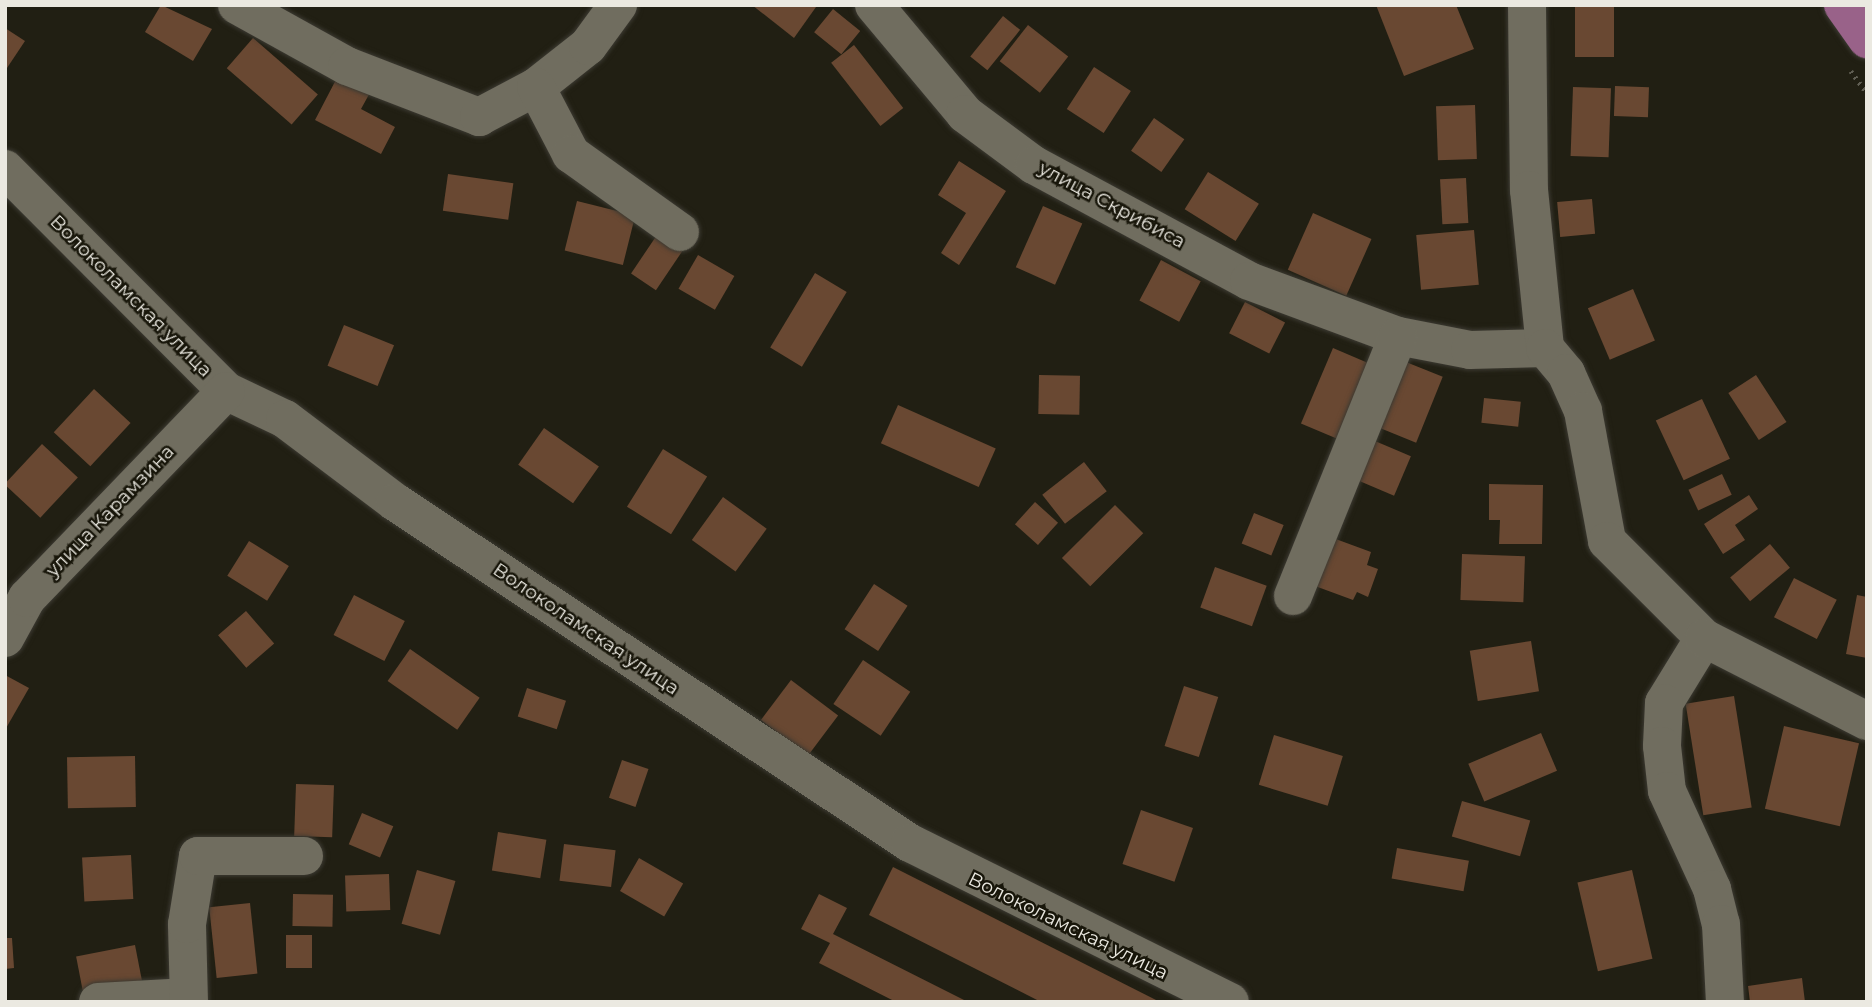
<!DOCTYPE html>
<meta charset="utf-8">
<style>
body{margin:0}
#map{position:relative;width:1872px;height:1007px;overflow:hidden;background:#211f13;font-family:Montserrat,sans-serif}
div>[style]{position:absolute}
.building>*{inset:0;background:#694832;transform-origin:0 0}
.path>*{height:4.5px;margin-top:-2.25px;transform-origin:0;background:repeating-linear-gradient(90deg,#605e53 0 2px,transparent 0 7px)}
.roads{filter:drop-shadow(0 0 2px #3c3a32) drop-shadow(0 0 2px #3c3a32)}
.minor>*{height:38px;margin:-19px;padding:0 19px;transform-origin:19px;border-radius:19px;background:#706d5f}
.major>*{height:38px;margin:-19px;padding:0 19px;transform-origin:19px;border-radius:19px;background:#996289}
span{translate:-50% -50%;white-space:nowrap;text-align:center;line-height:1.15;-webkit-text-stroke:5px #18160a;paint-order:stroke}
.street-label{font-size:19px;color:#ebe9e1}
.frame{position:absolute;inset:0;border:7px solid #ebe9e1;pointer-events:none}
</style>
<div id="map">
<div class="building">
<div style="clip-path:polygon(161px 5px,212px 29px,193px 61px,145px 32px)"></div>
<div style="clip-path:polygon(752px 5px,814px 5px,816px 7px,794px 38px)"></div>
<div style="clip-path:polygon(1376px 5px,1456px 5px,1474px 49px,1404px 76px)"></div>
<div style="left:1575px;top:5px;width:39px;height:52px"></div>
<div style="left:833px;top:9px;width:35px;height:30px;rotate:39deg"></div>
<div style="left:1003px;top:16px;width:22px;height:52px;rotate:39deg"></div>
<div style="left:1028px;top:25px;width:51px;height:46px;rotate:38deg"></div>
<div style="clip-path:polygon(5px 28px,25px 41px,5px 71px)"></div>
<div style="left:253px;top:38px;width:86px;height:40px;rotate:41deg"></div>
<div style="left:854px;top:45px;width:80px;height:29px;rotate:52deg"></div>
<div style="left:1094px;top:67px;width:44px;height:50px;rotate:33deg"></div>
<div style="clip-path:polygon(340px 72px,372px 89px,361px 109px,395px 127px,381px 154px,315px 120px)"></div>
<div style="left:1615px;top:86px;width:34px;height:30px;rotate:2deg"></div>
<div style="left:1573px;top:87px;width:38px;height:69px;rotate:2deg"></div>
<div style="left:1475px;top:105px;width:54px;height:39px;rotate:88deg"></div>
<div style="left:1154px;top:118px;width:37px;height:40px;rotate:35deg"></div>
<div style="clip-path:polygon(959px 161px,1006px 191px,959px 265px,941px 253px,966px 213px,938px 195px)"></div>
<div style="left:1208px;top:172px;width:60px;height:44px;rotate:32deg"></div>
<div style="left:448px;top:174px;width:66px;height:37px;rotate:8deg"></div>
<div style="left:1466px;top:178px;width:45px;height:26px;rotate:87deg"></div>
<div style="left:1592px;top:199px;width:35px;height:35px;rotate:85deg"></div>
<div style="left:577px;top:201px;width:60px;height:51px;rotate:14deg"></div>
<div style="left:1043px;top:206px;width:43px;height:67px;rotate:24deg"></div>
<div style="left:1313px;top:213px;width:64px;height:62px;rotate:24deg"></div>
<div style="left:1474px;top:230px;width:55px;height:58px;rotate:85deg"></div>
<div style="left:659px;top:232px;width:30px;height:50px;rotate:34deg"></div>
<div style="left:698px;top:255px;width:42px;height:39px;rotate:30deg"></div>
<div style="left:1161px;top:260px;width:45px;height:46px;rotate:28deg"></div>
<div style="left:815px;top:273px;width:37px;height:87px;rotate:31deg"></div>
<div style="left:1633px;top:289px;width:56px;height:49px;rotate:67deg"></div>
<div style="left:1245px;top:302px;width:45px;height:35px;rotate:27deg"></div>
<div style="left:344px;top:325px;width:54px;height:44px;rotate:22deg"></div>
<div style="left:1333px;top:348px;width:40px;height:82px;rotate:23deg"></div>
<div style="left:1401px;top:360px;width:45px;height:71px;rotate:22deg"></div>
<div style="left:1039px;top:375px;width:41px;height:39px;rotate:1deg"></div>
<div style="left:1756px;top:375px;width:56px;height:33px;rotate:57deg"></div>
<div style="left:94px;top:389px;width:50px;height:59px;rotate:43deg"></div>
<div style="left:1484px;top:398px;width:37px;height:25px;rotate:6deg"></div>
<div style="left:1702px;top:399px;width:66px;height:51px;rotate:65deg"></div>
<div style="left:898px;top:405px;width:107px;height:42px;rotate:24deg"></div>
<div style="left:544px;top:428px;width:67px;height:45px;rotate:35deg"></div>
<div style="left:1375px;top:441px;width:39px;height:43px;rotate:23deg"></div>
<div style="left:42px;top:444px;width:49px;height:55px;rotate:43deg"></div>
<div style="left:663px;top:449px;width:52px;height:68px;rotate:32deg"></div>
<div style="left:1084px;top:462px;width:37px;height:53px;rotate:52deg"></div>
<div style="left:1722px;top:474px;width:23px;height:37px;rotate:65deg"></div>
<div style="clip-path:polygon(1489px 484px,1543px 485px,1542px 544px,1499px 544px,1500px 520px,1489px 520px)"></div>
<div style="clip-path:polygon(1749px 495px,1758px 509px,1735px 525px,1745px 540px,1723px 554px,1704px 524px)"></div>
<div style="left:723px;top:497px;width:54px;height:53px;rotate:36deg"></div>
<div style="left:1035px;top:502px;width:31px;height:30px;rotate:42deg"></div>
<div style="left:1115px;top:505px;width:40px;height:75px;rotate:45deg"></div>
<div style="left:1254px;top:513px;width:32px;height:33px;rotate:22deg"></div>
<div style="clip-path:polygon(1333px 538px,1371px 552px,1367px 565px,1378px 569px,1368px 597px,1357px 592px,1353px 600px,1315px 586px)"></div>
<div style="left:249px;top:541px;width:47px;height:41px;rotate:32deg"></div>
<div style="left:1770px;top:544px;width:31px;height:52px;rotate:50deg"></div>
<div style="left:1462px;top:554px;width:63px;height:46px;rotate:2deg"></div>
<div style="left:1215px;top:567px;width:55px;height:43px;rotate:20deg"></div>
<div style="left:1794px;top:578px;width:48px;height:44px;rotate:27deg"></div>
<div style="left:874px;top:584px;width:40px;height:54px;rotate:33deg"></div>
<div style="left:354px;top:595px;width:57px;height:45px;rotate:27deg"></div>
<div style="clip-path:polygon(1857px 595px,1867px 597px,1867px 658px,1846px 654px)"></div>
<div style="left:246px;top:611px;width:43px;height:37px;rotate:49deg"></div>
<div style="left:1531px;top:641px;width:51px;height:62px;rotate:81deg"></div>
<div style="left:410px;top:649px;width:85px;height:39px;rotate:35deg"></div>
<div style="left:863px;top:660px;width:57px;height:53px;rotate:34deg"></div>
<div style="clip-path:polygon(5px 675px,29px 688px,5px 730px)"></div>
<div style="left:791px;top:680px;width:59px;height:50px;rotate:37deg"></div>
<div style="left:1184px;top:686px;width:36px;height:63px;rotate:18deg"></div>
<div style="left:527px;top:688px;width:41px;height:30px;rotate:18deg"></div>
<div style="left:1734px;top:696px;width:113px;height:49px;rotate:81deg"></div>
<div style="left:1784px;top:726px;width:77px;height:85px;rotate:13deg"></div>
<div style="left:1541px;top:733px;width:41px;height:79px;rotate:67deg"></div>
<div style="left:1274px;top:735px;width:72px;height:52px;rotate:17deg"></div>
<div style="left:135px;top:756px;width:51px;height:68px;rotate:89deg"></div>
<div style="left:622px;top:760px;width:28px;height:40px;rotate:19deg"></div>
<div style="left:296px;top:784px;width:38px;height:52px;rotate:2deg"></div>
<div style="left:1462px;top:801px;width:71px;height:37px;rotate:16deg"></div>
<div style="left:1141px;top:810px;width:55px;height:57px;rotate:19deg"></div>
<div style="left:362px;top:813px;width:34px;height:34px;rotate:23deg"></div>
<div style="left:498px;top:832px;width:49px;height:39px;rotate:9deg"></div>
<div style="left:564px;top:844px;width:52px;height:37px;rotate:7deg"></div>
<div style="left:1397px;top:848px;width:73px;height:31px;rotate:10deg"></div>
<div style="left:131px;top:855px;width:44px;height:49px;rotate:87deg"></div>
<div style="left:639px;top:858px;width:51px;height:38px;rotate:30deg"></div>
<div style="clip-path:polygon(893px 867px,1160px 1002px,1041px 1002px,869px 915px)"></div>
<div style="left:417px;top:870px;width:40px;height:56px;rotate:16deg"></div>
<div style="left:1632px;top:870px;width:91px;height:56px;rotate:77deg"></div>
<div style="left:389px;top:874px;width:36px;height:44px;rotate:88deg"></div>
<div style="left:293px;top:894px;width:40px;height:32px;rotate:1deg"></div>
<div style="clip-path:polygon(819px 894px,847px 908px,833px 934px,968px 1002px,896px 1002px,819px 963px,830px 943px,801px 929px)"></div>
<div style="left:250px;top:903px;width:71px;height:41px;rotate:84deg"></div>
<div style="left:286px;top:935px;width:26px;height:33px"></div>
<div style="clip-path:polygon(5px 938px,12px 938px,14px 968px,5px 969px)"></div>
<div style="left:135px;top:945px;width:36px;height:60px;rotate:79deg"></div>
<div style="clip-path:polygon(1802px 978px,1805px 1002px,1750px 1002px,1748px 986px)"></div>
</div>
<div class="path">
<div style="left:1851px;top:71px;width:27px;rotate:54deg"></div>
</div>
<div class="roads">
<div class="minor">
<div style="left:237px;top:5px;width:126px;rotate:29deg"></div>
<div style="left:347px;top:66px;width:142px;rotate:21.1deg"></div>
<div style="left:479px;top:117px;width:64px;rotate:-27.8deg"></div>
<div style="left:536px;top:87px;width:66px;rotate:-38.3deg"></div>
<div style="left:588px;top:46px;width:51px;rotate:-53.8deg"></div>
<div style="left:874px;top:5px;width:142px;rotate:50.1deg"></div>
<div style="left:965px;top:114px;width:86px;rotate:36.5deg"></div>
<div style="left:1034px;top:165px;width:244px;rotate:28.3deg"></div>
<div style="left:1249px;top:281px;width:159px;rotate:20.3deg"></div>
<div style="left:1398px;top:336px;width:73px;rotate:11deg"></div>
<div style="left:1470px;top:350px;width:75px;rotate:-1.5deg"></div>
<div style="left:1527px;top:5px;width:185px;rotate:89.4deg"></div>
<div style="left:1529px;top:190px;width:159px;rotate:84.2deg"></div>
<div style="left:1545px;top:348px;width:33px;rotate:50deg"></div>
<div style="left:1566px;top:373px;width:42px;rotate:65.9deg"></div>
<div style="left:1583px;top:411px;width:132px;rotate:79.5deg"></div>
<div style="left:1607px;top:541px;width:137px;rotate:45deg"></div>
<div style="left:1704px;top:638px;width:76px;rotate:121.6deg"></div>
<div style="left:1664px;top:703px;width:43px;rotate:92.7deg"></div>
<div style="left:1662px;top:746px;width:45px;rotate:83.7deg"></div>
<div style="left:1667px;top:791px;width:108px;rotate:65.3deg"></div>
<div style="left:1712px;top:889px;width:36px;rotate:76deg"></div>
<div style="left:1721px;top:924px;width:78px;rotate:87.1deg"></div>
<div style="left:536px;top:87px;width:76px;rotate:62.4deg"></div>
<div style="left:571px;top:154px;width:134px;rotate:35.6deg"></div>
<div style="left:5px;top:169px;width:313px;rotate:45.1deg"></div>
<div style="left:226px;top:391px;width:65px;rotate:25.4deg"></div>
<div style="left:285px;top:419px;width:138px;rotate:37deg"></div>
<div style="left:395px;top:502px;width:618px;rotate:33.51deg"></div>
<div style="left:910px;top:843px;width:357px;rotate:26.4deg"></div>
<div style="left:1293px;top:596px;width:280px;rotate:-68deg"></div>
<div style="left:5px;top:638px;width:46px;rotate:-61.2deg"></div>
<div style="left:27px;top:598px;width:287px;rotate:-46.1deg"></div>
<div style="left:1704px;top:638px;width:183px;rotate:27deg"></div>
<div style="left:98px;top:1002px;width:90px;rotate:-3.2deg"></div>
<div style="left:189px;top:1002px;width:78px;rotate:-91.5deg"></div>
<div style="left:187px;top:924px;width:69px;rotate:-80.8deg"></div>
<div style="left:198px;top:856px;width:106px"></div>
</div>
<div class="major">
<div style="left:1843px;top:5px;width:42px;rotate:54.8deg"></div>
</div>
</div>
<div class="street-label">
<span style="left:1112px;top:205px;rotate:28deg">улица Скрибиса</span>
<span style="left:131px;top:296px;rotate:45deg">Волоколамская улица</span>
<span style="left:110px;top:511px;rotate:-46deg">улица Карамзина</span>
<span style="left:586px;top:629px;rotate:34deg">Волоколамская улица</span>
<span style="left:1068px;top:926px;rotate:26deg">Волоколамская улица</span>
</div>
<div class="frame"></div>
</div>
